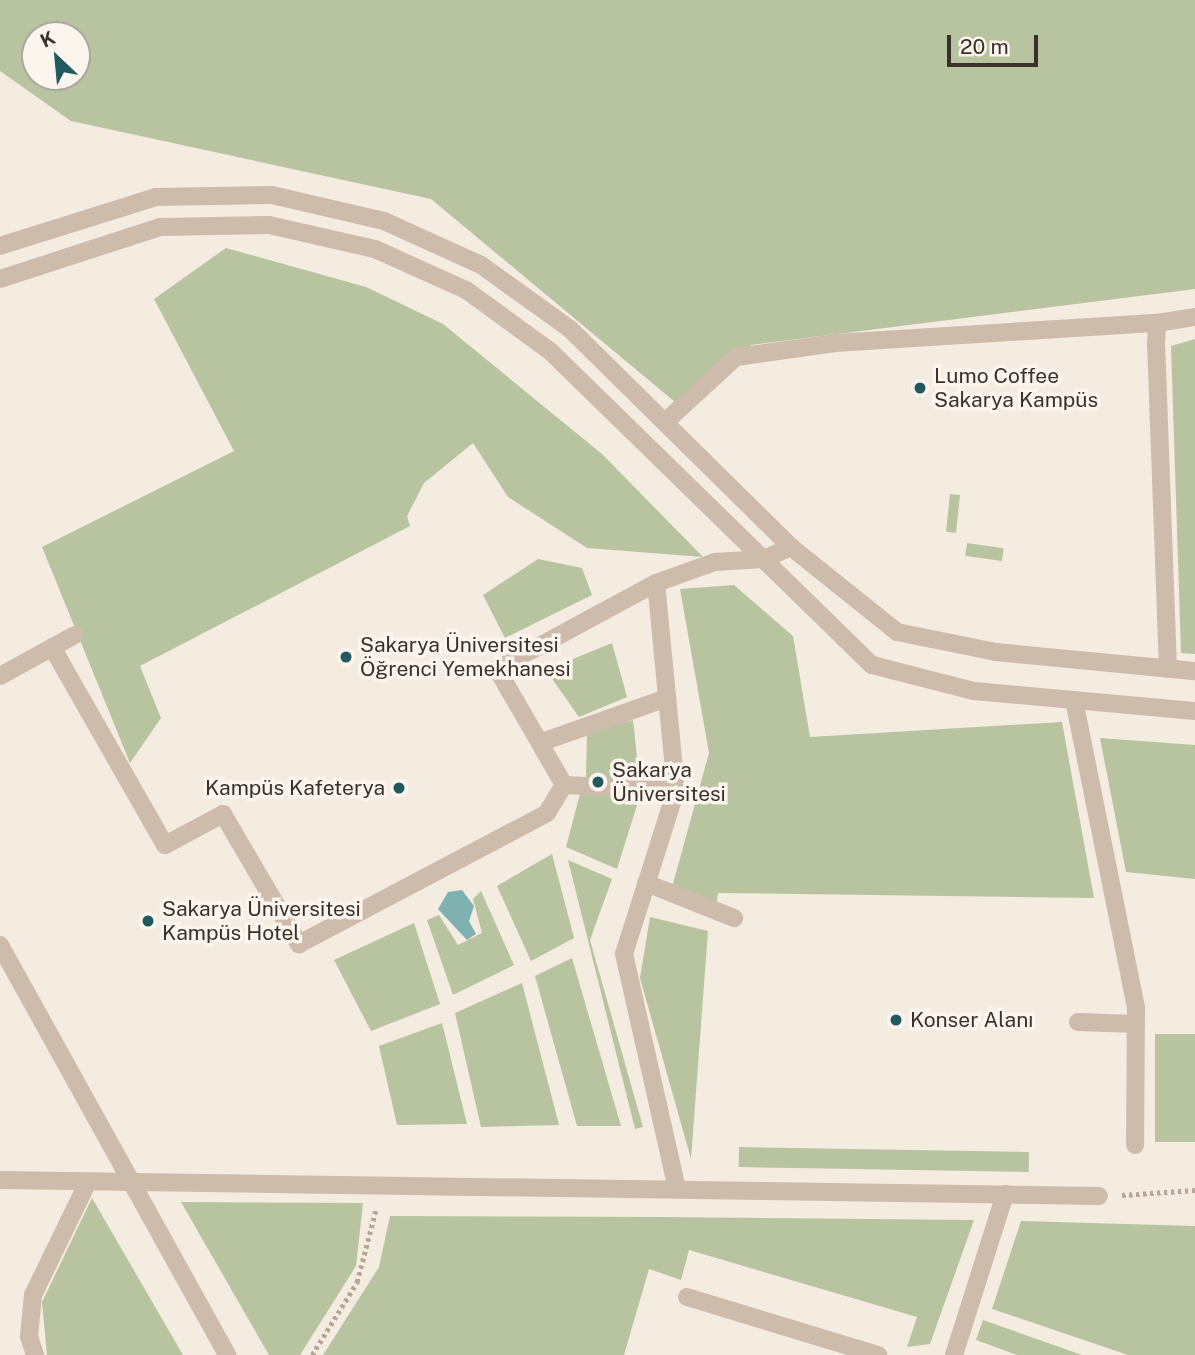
<!DOCTYPE html>
<meta charset="utf-8">
<style>
body{margin:0}
#map{position:relative;width:1195px;height:1355px;overflow:hidden;background:#f4ebe1;font-family:"Public Sans",sans-serif}
div>[style]{position:absolute}
.green>*{inset:0;background:#b8c4a0;transform-origin:0 0}
.water>*{inset:0;background:#7fb0b2}
.path>*{height:4.5px;margin-top:-2.25px;transform-origin:0;background:repeating-linear-gradient(90deg,#b9a596 0 3.5px,transparent 0 7px)}
.service>*{height:18px;margin:-9px;padding:0 9px;transform-origin:9px;border-radius:9px;background:#cdbbac}
.pedestrian>*{height:18px;margin:-9px;padding:0 9px;transform-origin:9px;border-radius:9px;background:#cdbbac}
.minor>*{height:18px;margin:-9px;padding:0 9px;transform-origin:9px;border-radius:9px;background:#cdbbac}
.tertiary>*{height:18px;margin:-9px;padding:0 9px;transform-origin:9px;border-radius:9px;background:#cdbbac}
.dots>*{width:19px;height:19px;translate:-50% -50%;box-sizing:border-box;border:4px solid #fbf5ee;border-radius:50%}
span{translate:-50% -50%;white-space:nowrap;text-align:center;line-height:1.15;-webkit-text-stroke:7px #fbf5ee;paint-order:stroke}
.poi-label{font-size:21px;color:#3b302b}
.left{translate:0 -50%;text-align:left}
.right{translate:-100% -50%;text-align:right}
.north{position:absolute;left:21px;top:21px;width:70px;height:70px;box-sizing:border-box;background:#fbf5ee;border:2px solid #aea6a0;border-radius:50%;rotate:334deg;font-size:19px;font-weight:700;line-height:28px;text-align:center;color:#3b302b}
.north::after{content:'';display:block;margin:auto;width:24px;height:32px;background:#1f5a5e;clip-path:polygon(50% 0,100% 100%,50% 72%,0 100%)}
.scale{position:absolute;left:947px;top:35px;width:91px;height:32px;box-sizing:border-box;border:4px solid #3b302b;border-top:0;padding-left:9px;font-size:21px;line-height:24px;white-space:nowrap;color:#3b302b;-webkit-text-stroke:5px #fbf5ee;paint-order:stroke}
</style>
<div id="map">
<div class="green">
<div style="clip-path:polygon(evenodd,0 0,1195px 0,1195px 289px,751px 345px,675px 402px,431px 199px,71px 121px,0 71px,0 0,35px 35px,77px 35px,77px 77px,35px 77px,35px 35px)"></div>
<div style="clip-path:polygon(226px 248px,366px 287px,443px 324px,602px 454px,703px 557px,587px 548px,508px 497px,473px 443px,424px 483px,407px 516px,410px 526px,140px 666px,161px 718px,130px 763px,42px 547px,234px 451px,154px 299px)"></div>
<div style="clip-path:polygon(1195px 339px,1195px 654px,1181px 653px,1171px 346px)"></div>
<div style="left:950px;top:494px;width:10px;height:38px;rotate:6deg"></div>
<div style="left:967px;top:543px;width:37px;height:13px;rotate:8deg"></div>
<div style="clip-path:polygon(538px 559px,582px 568px,592px 595px,505px 638px,483px 595px)"></div>
<div style="clip-path:polygon(734px 585px,793px 636px,810px 737px,1062px 722px,1094px 898px,718px 893px,716px 907px,671px 891px,709px 753px,680px 589px)"></div>
<div style="clip-path:polygon(612px 643px,627px 697px,579px 717px,546px 670px)"></div>
<div style="clip-path:polygon(633px 720px,640px 785px,586px 777px,587px 731px)"></div>
<div style="clip-path:polygon(1100px 738px,1195px 745px,1195px 879px,1126px 872px)"></div>
<div style="clip-path:polygon(581px 790px,638px 802px,617px 869px,566px 847px)"></div>
<div style="clip-path:polygon(552px 854px,574px 938px,531px 961px,497px 886px)"></div>
<div style="clip-path:polygon(568px 860px,612px 879px,590px 940px,643px 1127px,635px 1129px)"></div>
<div style="clip-path:polygon(481px 891px,514px 965px,453px 995px,427px 920px,439px 915px,458px 945px,482px 933px,473px 899px)"></div>
<div style="clip-path:polygon(650px 917px,708px 931px,691px 1159px,640px 978px)"></div>
<div style="clip-path:polygon(414px 923px,440px 1004px,371px 1031px,334px 960px)"></div>
<div style="clip-path:polygon(572px 958px,621px 1126px,577px 1126px,535px 976px)"></div>
<div style="clip-path:polygon(522px 983px,559px 1125px,481px 1127px,455px 1013px)"></div>
<div style="clip-path:polygon(442px 1023px,467px 1124px,397px 1125px,379px 1046px)"></div>
<div style="left:1195px;top:1034px;width:108px;height:40px;rotate:90deg"></div>
<div style="left:739px;top:1147px;width:290px;height:20px;rotate:1deg"></div>
<div style="clip-path:polygon(92px 1198px,183px 1355px,47px 1355px,42px 1302px)"></div>
<div style="clip-path:polygon(181px 1202px,363px 1203px,356px 1266px,300px 1355px,269px 1355px)"></div>
<div style="clip-path:polygon(390px 1216px,664px 1217px,974px 1220px,930px 1344px,907px 1347px,917px 1317px,689px 1250px,681px 1280px,649px 1269px,624px 1355px,323px 1355px,379px 1267px)"></div>
<div style="clip-path:polygon(1021px 1221px,1195px 1226px,1195px 1355px,1128px 1355px,992px 1309px)"></div>
<div style="clip-path:polygon(983px 1320px,1082px 1355px,1017px 1355px,976px 1340px)"></div>
</div>
<div class="water">
<div style="clip-path:polygon(462px 890px,474px 906px,469px 921px,476px 934px,467px 940px,438px 909px,448px 892px)"></div>
</div>
<div class="path">
<div style="left:1122px;top:1195px;width:73px;rotate:-3.9deg"></div>
<div style="left:312px;top:1355px;width:86px;rotate:-58.3deg"></div>
<div style="left:357px;top:1282px;width:75px;rotate:-75.4deg"></div>
</div>
<div class="service">
<div style="left:687px;top:1297px;width:200px;rotate:16.9deg"></div>
<div style="left:954px;top:1355px;width:169px;rotate:-72.4deg"></div>
</div>
<div class="pedestrian">
<div style="left:52px;top:647px;width:228px;rotate:60.3deg"></div>
<div style="left:165px;top:845px;width:66px;rotate:-28.1deg"></div>
<div style="left:223px;top:814px;width:151px;rotate:59.7deg"></div>
<div style="left:299px;top:944px;width:280px;rotate:-27.8deg"></div>
<div style="left:547px;top:813px;width:33px;rotate:-59deg"></div>
<div style="left:564px;top:785px;width:134px;rotate:-120deg"></div>
<div style="left:497px;top:669px;width:181px;rotate:-28.4deg"></div>
<div style="left:1074px;top:700px;width:314px;rotate:78.6deg"></div>
<div style="left:1136px;top:1008px;width:137px;rotate:90.4deg"></div>
<div style="left:542px;top:742px;width:133px;rotate:-19.4deg"></div>
<div style="left:564px;top:785px;width:112px;rotate:2.6deg"></div>
<div style="left:646px;top:883px;width:95px;rotate:21.7deg"></div>
<div style="left:1078px;top:1022px;width:58px;rotate:2deg"></div>
</div>
<div class="minor">
<div style="left:665px;top:422px;width:96px;rotate:-42.5deg"></div>
<div style="left:736px;top:357px;width:100px;rotate:-8deg"></div>
<div style="left:835px;top:343px;width:323px;rotate:-3.6deg"></div>
<div style="left:1168px;top:669px;width:325px;rotate:-92.1deg"></div>
<div style="left:1156px;top:344px;width:21px;rotate:-87deg"></div>
<div style="left:1157px;top:323px;width:38px;rotate:-9deg"></div>
<div style="left:0;top:676px;width:85px;rotate:-28.7deg"></div>
<div style="left:0;top:945px;width:469px;rotate:61deg"></div>
<div style="left:0;top:1180px;width:1099px;rotate:0.83deg"></div>
<div style="left:677px;top:1189px;width:241px;rotate:-102.7deg"></div>
<div style="left:624px;top:954px;width:172px;rotate:-72.4deg"></div>
<div style="left:676px;top:790px;width:208px;rotate:-95.5deg"></div>
<div style="left:656px;top:583px;width:63px;rotate:-19.6deg"></div>
<div style="left:715px;top:562px;width:49px;rotate:-3.5deg"></div>
<div style="left:764px;top:559px;width:30px;rotate:-24deg"></div>
<div style="left:35px;top:1355px;width:20px;rotate:-108deg"></div>
<div style="left:29px;top:1336px;width:41px;rotate:-84.4deg"></div>
<div style="left:33px;top:1295px;width:123px;rotate:-64.1deg"></div>
</div>
<div class="tertiary">
<div style="left:0;top:246px;width:164px;rotate:-17.4deg"></div>
<div style="left:156px;top:197px;width:116px;rotate:-1deg"></div>
<div style="left:272px;top:195px;width:115px;rotate:13.1deg"></div>
<div style="left:384px;top:221px;width:107px;rotate:24.4deg"></div>
<div style="left:481px;top:265px;width:110px;rotate:35.7deg"></div>
<div style="left:570px;top:329px;width:310px;rotate:44.6deg"></div>
<div style="left:791px;top:547px;width:136px;rotate:38.7deg"></div>
<div style="left:897px;top:632px;width:101px;rotate:11.4deg"></div>
<div style="left:996px;top:652px;width:200px;rotate:5.5deg"></div>
<div style="left:0;top:279px;width:168px;rotate:-18deg"></div>
<div style="left:160px;top:227px;width:109px;rotate:-1.1deg"></div>
<div style="left:269px;top:225px;width:109px;rotate:12.8deg"></div>
<div style="left:375px;top:249px;width:100px;rotate:24.3deg"></div>
<div style="left:466px;top:290px;width:104px;rotate:36deg"></div>
<div style="left:550px;top:351px;width:450px;rotate:44.3deg"></div>
<div style="left:872px;top:665px;width:105px;rotate:14.3deg"></div>
<div style="left:974px;top:691px;width:222px;rotate:5.2deg"></div>
</div>
<div class="dots">
<div style="left:920px;top:388px;background:#1f5a5e"></div>
<div style="left:346px;top:657px;background:#1f5a5e"></div>
<div style="left:598px;top:782px;background:#1f5a5e"></div>
<div style="left:399px;top:788px;background:#1f5a5e"></div>
<div style="left:148px;top:921px;background:#1f5a5e"></div>
<div style="left:896px;top:1020px;background:#1f5a5e"></div>
</div>
<div class="poi-label">
<span class="left" style="left:934px;top:388px">Lumo Coffee<br>Sakarya Kampüs</span>
<span class="left" style="left:360px;top:657px">Sakarya Üniversitesi<br>Öğrenci Yemekhanesi</span>
<span class="left" style="left:612px;top:782px">Sakarya<br>Üniversitesi</span>
<span class="right" style="left:385px;top:788px">Kampüs Kafeterya</span>
<span class="left" style="left:162px;top:921px">Sakarya Üniversitesi<br>Kampüs Hotel</span>
<span class="left" style="left:910px;top:1020px">Konser Alanı</span>
</div>
<div class="north">K</div>
<div class="scale">20 m</div>
</div>
